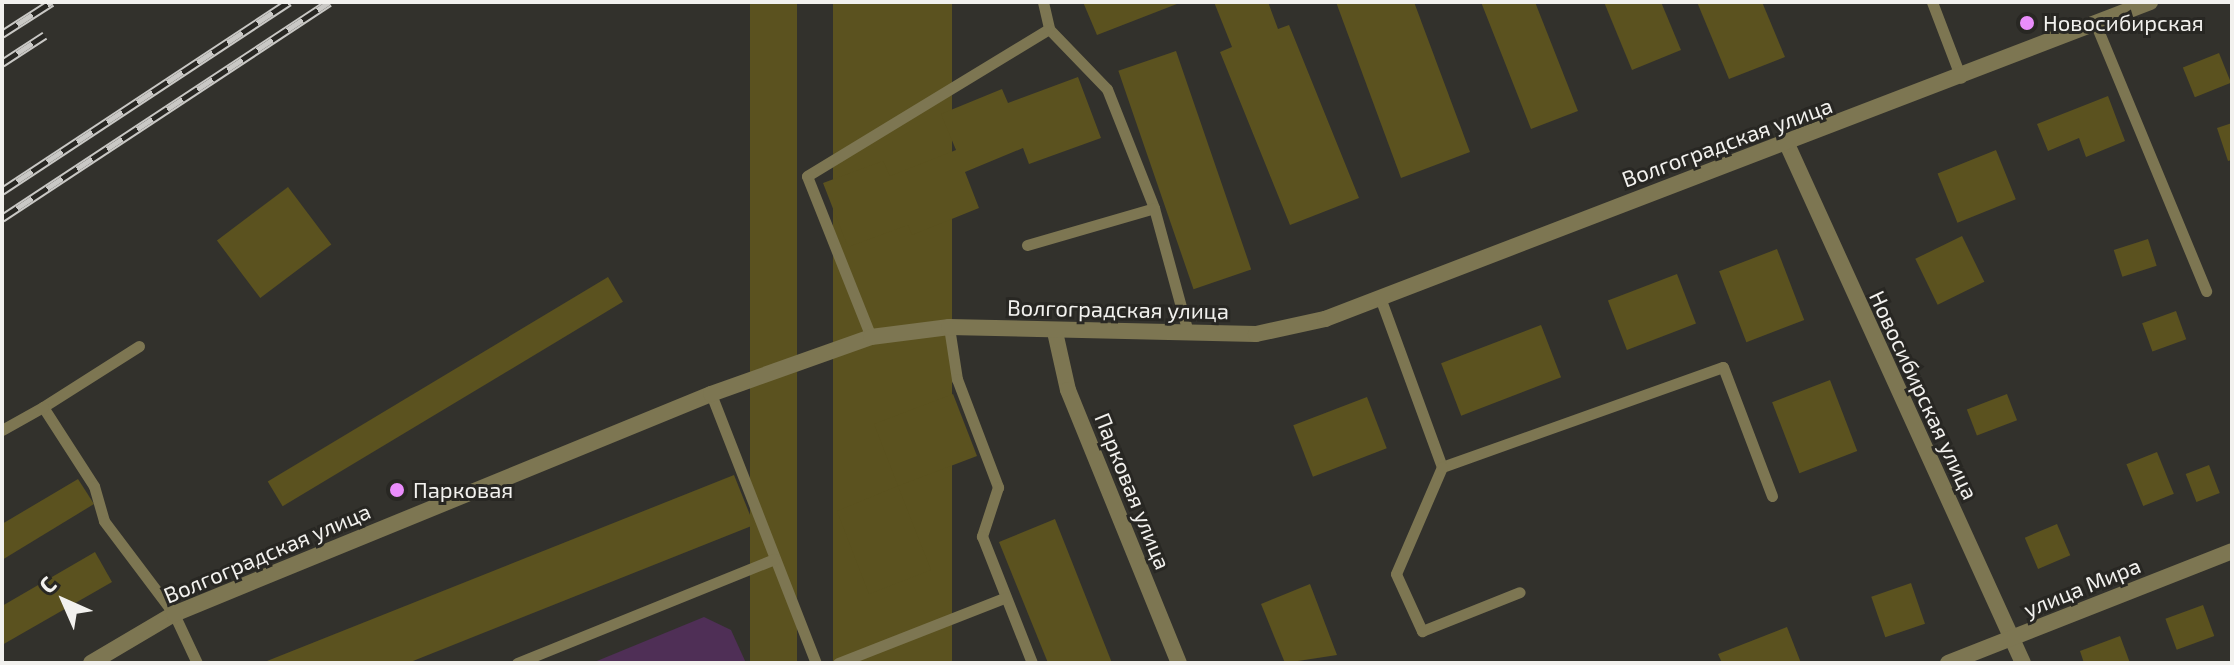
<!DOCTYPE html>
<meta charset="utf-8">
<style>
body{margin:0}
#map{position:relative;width:2234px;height:665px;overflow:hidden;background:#32312c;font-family:"Exo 2",sans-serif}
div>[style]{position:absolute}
.green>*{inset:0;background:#4f2f56}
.building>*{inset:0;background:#5b521f;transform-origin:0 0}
.service>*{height:11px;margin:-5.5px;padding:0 5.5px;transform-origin:5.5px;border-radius:5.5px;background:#7d7652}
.minor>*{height:16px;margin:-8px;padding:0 8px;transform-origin:8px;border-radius:8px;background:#7d7652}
.tertiary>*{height:16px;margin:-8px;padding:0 8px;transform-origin:8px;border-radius:8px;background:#7d7652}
.rail>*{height:9px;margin-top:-4.5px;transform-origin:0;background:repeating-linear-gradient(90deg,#282723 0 18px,#c9c8c5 0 36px);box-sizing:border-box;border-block:2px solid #c9c8c5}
.dots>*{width:22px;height:22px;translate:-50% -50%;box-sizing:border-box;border:4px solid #282723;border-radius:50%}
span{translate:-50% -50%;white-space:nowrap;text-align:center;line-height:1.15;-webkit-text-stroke:6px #282723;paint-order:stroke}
.poi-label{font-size:22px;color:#f2f1ee}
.left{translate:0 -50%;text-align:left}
.street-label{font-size:22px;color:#f2f1ee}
.frame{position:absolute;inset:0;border:4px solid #f2f1ee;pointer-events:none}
.north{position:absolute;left:24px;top:561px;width:80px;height:80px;-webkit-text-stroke:6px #282723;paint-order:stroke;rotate:315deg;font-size:22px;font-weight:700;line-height:32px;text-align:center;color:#f2f1ee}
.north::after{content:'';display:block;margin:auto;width:28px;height:36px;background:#f2f1ee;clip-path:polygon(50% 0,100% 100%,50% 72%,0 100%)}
</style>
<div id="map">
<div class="green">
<div style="clip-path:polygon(704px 617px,731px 630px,746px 663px,592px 663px)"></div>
</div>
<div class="building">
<div style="left:750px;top:2px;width:47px;height:801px"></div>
<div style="left:833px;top:2px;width:119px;height:875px"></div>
<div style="clip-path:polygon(1083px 2px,1182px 2px,1097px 35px)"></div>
<div style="clip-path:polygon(1214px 2px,1268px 2px,1278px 29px,1289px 25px,1359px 198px,1290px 225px,1220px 52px,1232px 47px)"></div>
<div style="clip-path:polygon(1336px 2px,1414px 2px,1470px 152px,1401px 178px)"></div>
<div style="clip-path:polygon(1481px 2px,1535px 2px,1578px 111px,1531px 129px)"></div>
<div style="clip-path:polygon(1604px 2px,1661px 2px,1681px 50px,1632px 70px)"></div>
<div style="clip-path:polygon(1697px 2px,1762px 2px,1785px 57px,1729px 79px)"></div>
<div style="left:1176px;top:51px;width:231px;height:61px;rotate:71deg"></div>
<div style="left:2219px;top:53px;width:32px;height:39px;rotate:68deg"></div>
<div style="clip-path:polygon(1078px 77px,1101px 138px,1029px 164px,1023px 148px,965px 172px,979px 208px,912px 235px,908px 225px,848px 247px,823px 183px,883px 161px,890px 176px,956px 150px,941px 114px,1002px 89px,1008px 103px)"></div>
<div style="clip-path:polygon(2108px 96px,2125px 141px,2086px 157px,2079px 138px,2048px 151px,2037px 124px)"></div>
<div style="clip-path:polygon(2232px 123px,2232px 160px,2228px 161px,2217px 128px)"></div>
<div style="left:1996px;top:150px;width:53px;height:63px;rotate:68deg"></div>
<div style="left:288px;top:187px;width:72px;height:89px;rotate:53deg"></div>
<div style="left:1962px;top:236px;width:51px;height:52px;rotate:64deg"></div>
<div style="left:2148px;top:239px;width:28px;height:36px;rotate:72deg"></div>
<div style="left:1777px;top:249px;width:76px;height:62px;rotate:69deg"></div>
<div style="left:1677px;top:274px;width:53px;height:74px;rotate:69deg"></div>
<div style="left:608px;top:277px;width:29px;height:397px;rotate:59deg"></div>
<div style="left:2176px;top:311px;width:30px;height:36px;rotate:70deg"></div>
<div style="left:1541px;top:325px;width:56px;height:107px;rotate:69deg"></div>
<div style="left:1830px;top:380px;width:76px;height:62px;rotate:69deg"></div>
<div style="clip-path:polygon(953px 394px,977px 456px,898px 486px,931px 570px,869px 594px,837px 511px,898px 486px,874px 424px)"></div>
<div style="left:2007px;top:394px;width:28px;height:43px;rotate:69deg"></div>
<div style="left:1367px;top:397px;width:55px;height:79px;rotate:69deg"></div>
<div style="left:2157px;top:452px;width:45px;height:33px;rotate:68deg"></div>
<div style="left:2209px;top:465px;width:30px;height:25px;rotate:69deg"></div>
<div style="clip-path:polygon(734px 475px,754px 525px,408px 663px,262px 663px)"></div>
<div style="clip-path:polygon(78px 479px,94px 504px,2px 560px,2px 524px)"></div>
<div style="clip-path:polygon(1055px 519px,1112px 663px,1048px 663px,999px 542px)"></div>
<div style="left:2057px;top:524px;width:34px;height:35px;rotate:67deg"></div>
<div style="clip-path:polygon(95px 552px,112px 582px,2px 645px,2px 606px)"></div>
<div style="left:1911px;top:583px;width:43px;height:42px;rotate:71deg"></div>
<div style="clip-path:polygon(1310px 584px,1337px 655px,1285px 663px,1261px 604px)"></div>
<div style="left:2203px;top:605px;width:33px;height:40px;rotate:70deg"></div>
<div style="clip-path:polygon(1787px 627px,1801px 663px,1722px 663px,1718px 654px)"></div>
<div style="clip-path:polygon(2120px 636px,2130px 663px,2084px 663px,2080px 651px)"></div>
</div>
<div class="service">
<div style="left:1043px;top:2px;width:28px;rotate:77deg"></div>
<div style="left:1049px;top:29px;width:83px;rotate:46deg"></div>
<div style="left:1107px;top:89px;width:128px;rotate:68.4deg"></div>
<div style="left:1932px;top:2px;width:81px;rotate:69.1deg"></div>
<div style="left:2096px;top:25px;width:288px;rotate:67.5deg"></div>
<div style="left:1027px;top:245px;width:132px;rotate:-16.2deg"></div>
<div style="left:1154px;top:208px;width:129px;rotate:74.7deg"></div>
<div style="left:1382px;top:303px;width:175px;rotate:69.9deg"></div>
<div style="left:1442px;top:467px;width:298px;rotate:-19.6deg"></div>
<div style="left:1723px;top:367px;width:138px;rotate:69.2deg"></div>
<div style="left:949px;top:327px;width:53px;rotate:81.3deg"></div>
<div style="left:957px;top:379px;width:116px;rotate:69.2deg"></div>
<div style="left:998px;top:487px;width:52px;rotate:108.1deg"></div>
<div style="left:982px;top:536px;width:136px;rotate:68.5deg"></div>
<div style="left:871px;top:337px;width:173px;rotate:-111.7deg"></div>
<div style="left:807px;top:176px;width:283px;rotate:-31.3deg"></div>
<div style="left:139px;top:346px;width:114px;rotate:147.6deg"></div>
<div style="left:43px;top:407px;width:94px;rotate:57.2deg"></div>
<div style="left:94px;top:486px;width:36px;rotate:74deg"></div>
<div style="left:104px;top:521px;width:116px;rotate:53deg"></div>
<div style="left:174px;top:614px;width:54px;rotate:64.9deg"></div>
<div style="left:711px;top:394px;width:289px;rotate:68.7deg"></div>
<div style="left:2px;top:430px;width:47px;rotate:-29.3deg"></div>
<div style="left:1442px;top:467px;width:116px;rotate:113.3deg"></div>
<div style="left:1396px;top:574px;width:63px;rotate:65.5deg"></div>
<div style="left:1422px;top:631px;width:105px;rotate:-21.7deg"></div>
<div style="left:517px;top:663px;width:278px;rotate:-22deg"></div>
<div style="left:838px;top:663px;width:180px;rotate:-21.4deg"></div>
</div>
<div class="minor">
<div style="left:1787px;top:144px;width:570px;rotate:65.55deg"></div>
<div style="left:1055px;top:332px;width:59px;rotate:77.4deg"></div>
<div style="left:1068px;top:390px;width:295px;rotate:67.9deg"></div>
<div style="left:1948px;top:663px;width:305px;rotate:-21.5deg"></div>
</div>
<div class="tertiary">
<div style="left:91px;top:663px;width:96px;rotate:-30.6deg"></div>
<div style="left:174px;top:614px;width:580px;rotate:-22.28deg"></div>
<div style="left:711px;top:394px;width:170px;rotate:-19.6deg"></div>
<div style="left:871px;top:337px;width:79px;rotate:-7.3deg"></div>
<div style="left:949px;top:327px;width:307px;rotate:1.3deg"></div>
<div style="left:1256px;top:334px;width:71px;rotate:-12.3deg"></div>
<div style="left:1325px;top:319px;width:884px;rotate:-21.02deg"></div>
</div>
<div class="rail">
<div style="left:2px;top:34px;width:59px;rotate:-32.6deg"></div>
<div style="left:2px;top:63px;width:51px;rotate:-33.1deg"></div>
<div style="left:2px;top:191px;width:344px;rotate:-33.4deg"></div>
<div style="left:2px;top:218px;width:392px;rotate:-33.4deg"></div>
</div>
<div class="dots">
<div style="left:2027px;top:23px;background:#ea8dfc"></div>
<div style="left:397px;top:490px;background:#ea8dfc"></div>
</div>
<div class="poi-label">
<span class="left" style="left:2043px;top:23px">Новосибирская</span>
<span class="left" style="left:413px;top:490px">Парковая</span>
</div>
<div class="street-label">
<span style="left:1727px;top:142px;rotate:-20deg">Волгоградская улица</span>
<span style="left:1118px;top:309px;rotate:1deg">Волгоградская улица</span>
<span style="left:1924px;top:395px;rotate:65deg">Новосибирская улица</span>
<span style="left:1133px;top:491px;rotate:68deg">Парковая улица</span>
<span style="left:267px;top:553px;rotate:-23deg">Волгоградская улица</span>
<span style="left:2082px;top:587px;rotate:-22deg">улица Мира</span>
</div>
<div class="frame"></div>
<div class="north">С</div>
</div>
